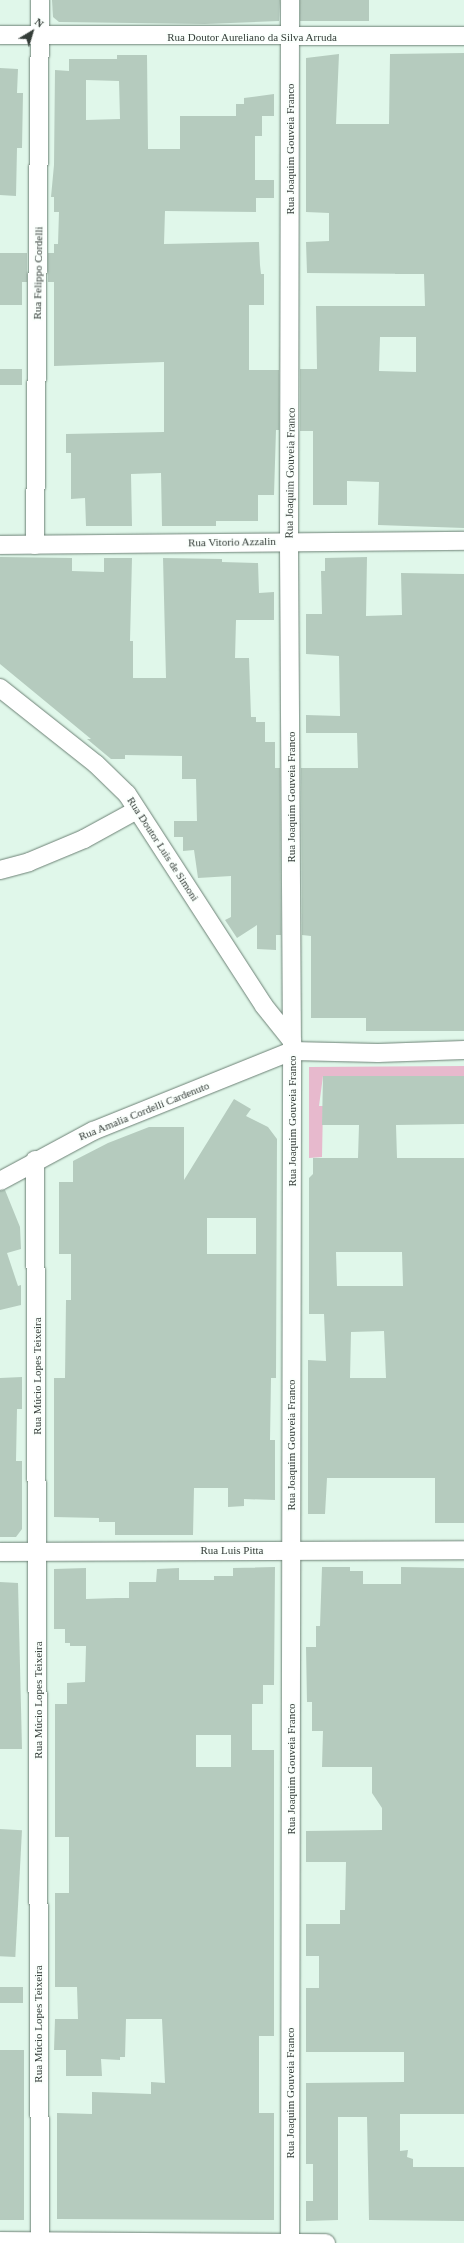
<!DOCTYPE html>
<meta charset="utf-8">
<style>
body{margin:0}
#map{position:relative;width:464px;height:2243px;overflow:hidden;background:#e0f7ea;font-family:Georgia,serif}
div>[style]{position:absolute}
.green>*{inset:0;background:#e7b9cd}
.building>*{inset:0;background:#b5cbbe;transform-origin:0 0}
.roads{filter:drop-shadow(0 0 1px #6c8175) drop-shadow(0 0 1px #6c8175)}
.street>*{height:18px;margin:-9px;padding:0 9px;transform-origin:9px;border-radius:9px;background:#fff}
span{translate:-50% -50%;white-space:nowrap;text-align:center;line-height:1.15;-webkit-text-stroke:3.5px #fafffc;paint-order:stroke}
.street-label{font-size:11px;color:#343d38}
.north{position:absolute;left:12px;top:12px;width:40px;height:40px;-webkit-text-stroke:3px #fafffc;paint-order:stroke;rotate:38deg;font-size:11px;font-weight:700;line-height:16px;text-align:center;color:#343d38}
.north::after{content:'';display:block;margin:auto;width:14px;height:18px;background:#343d38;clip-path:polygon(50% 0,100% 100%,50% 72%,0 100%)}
</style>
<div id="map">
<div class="green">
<div style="clip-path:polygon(464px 1066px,464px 1076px,323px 1076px,319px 1106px,323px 1106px,322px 1157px,309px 1158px,309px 1067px)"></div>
</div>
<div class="building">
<div style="clip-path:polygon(52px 0,280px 0,279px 21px,205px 24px,59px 22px,53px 17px)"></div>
<div style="left:300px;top:0;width:69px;height:21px"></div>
<div style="clip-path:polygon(evenodd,464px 53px,464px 528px,378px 525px,379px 482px,347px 481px,347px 505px,313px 505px,313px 431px,300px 431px,300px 369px,317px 369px,316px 306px,425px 306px,424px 274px,307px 273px,306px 242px,329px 241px,329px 213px,306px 212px,306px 58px,339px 54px,336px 124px,389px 124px,390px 54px,464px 53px,380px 337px,416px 337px,416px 372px,379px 371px,380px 337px)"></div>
<div style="clip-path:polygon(evenodd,117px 55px,147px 55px,148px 149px,180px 149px,180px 116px,236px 116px,236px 104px,244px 104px,244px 98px,274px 94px,274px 116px,262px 116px,262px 136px,255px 136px,255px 180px,274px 180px,274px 198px,256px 198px,256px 212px,165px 211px,164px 244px,259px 242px,260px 265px,261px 274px,264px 274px,264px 305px,249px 305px,249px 370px,279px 370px,279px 430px,276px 430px,274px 495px,258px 495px,258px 521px,216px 521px,216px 526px,162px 526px,161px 473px,131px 474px,132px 526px,86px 526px,85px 498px,71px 499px,71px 453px,66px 453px,66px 434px,164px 432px,164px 362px,54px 366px,54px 282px,48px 282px,48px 253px,54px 253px,54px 244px,58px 244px,59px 212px,54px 212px,54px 197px,51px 197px,54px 165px,55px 70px,69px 71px,69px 59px,117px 59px,117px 55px,86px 80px,119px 81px,120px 119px,86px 120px,86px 80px)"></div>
<div style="clip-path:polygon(0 68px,18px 69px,17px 93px,23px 93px,22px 148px,17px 148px,16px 196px,0 195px)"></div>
<div style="clip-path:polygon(0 253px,27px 253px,27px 282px,22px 282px,22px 305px,0 305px)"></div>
<div style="left:0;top:369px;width:22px;height:16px"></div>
<div style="clip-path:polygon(0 557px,72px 558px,72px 571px,104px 572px,104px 558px,132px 558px,130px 641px,133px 641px,133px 678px,166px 678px,163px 558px,222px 559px,222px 562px,258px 563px,259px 593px,274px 592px,274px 620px,236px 620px,235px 658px,249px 658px,251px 717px,256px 717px,256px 722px,265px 722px,265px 742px,275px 742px,275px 768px,280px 768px,281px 935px,276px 935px,276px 950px,257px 949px,257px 925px,237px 938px,225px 920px,231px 917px,231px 876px,198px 878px,194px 850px,183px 851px,183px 837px,174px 837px,174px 821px,197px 821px,196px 779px,182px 779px,182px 756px,125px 755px,125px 759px,111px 759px,87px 739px,91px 739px,0 664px)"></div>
<div style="clip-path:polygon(367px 557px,366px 616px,402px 615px,401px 573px,464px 574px,464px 1031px,366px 1031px,366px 1018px,311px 1018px,311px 936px,302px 935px,301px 768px,358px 768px,357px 733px,306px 733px,306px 715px,340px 716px,339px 656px,306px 654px,306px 614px,322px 614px,321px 571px,325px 571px,325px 558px)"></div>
<div style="clip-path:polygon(evenodd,323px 1076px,464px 1076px,464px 1124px,396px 1125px,397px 1158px,464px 1158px,464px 1523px,435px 1523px,435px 1478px,327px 1478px,325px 1514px,308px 1514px,308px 1360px,326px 1361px,324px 1314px,309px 1314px,309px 1178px,313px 1174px,313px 1158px,358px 1158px,359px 1125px,322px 1125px,323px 1076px,336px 1252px,402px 1252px,403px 1286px,337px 1286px,336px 1252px,323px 1076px,384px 1331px,386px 1378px,350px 1378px,351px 1332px,384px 1331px)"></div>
<div style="clip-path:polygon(evenodd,234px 1099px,251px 1109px,246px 1116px,268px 1127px,277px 1139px,276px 1378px,271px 1378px,270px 1440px,275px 1440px,275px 1500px,244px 1499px,244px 1506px,228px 1507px,228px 1488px,194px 1488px,193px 1535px,115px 1535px,115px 1522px,99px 1522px,99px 1518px,54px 1517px,54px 1378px,65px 1378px,66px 1300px,71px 1300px,71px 1254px,59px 1254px,59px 1182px,73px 1182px,73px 1161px,108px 1143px,149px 1127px,184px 1127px,184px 1180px,234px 1099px,207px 1218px,256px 1218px,256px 1254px,207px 1254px,207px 1218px)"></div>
<div style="clip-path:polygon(5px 1190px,20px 1227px,21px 1249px,7px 1253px,18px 1286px,21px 1285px,21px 1305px,0 1310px,0 1191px)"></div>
<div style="clip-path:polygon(22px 1377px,22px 1409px,17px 1409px,16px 1461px,22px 1461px,22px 1529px,16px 1537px,0 1537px,0 1378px)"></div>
<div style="clip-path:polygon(evenodd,275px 1567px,274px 1685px,263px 1685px,263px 1704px,252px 1704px,252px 1750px,274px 1750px,274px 2036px,259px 2036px,259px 2113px,274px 2113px,274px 2220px,57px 2219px,57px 2113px,92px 2114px,92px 2092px,151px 2094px,151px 2082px,165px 2083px,162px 2019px,126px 2019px,125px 2057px,120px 2057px,120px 2060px,101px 2059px,102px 2076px,66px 2076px,66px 2050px,54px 2050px,55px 2019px,78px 2019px,77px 1987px,55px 1987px,55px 1893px,69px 1893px,69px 1837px,55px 1837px,55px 1704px,67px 1704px,67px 1683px,85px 1682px,86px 1646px,70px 1646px,70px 1643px,65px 1643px,65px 1629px,54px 1629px,54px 1569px,86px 1568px,86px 1599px,116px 1598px,129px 1598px,129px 1582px,156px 1582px,157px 1569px,179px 1568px,179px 1580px,214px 1580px,214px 1576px,233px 1576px,233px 1568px,275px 1567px,196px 1735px,231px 1735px,231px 1767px,196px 1767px,196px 1735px)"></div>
<div style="clip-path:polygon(322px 1567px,350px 1567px,350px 1571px,363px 1571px,363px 1584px,401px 1584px,401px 1567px,464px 1568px,464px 2114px,400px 2114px,400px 2151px,408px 2150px,407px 2157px,413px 2159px,413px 2167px,464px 2167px,464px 2221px,369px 2220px,367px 2117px,338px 2117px,338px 2220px,306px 2221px,306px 2201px,313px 2201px,313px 2164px,306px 2164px,306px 2083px,404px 2082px,404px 2052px,306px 2052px,306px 1988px,319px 1988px,319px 1956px,306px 1956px,306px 1924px,340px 1924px,340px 1910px,345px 1910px,346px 1862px,306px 1862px,306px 1831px,382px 1830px,382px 1808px,372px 1793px,372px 1767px,322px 1767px,323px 1731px,312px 1731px,312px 1702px,307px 1702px,306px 1647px,316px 1647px,316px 1626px,320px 1626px)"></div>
<div style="clip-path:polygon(0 1582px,18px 1583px,22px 1749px,0 1749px)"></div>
<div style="left:0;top:1829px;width:22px;height:127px;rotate:3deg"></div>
<div style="left:0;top:1987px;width:23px;height:16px"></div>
<div style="left:0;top:2050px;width:24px;height:170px"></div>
</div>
<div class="roads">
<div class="street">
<div style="left:0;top:35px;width:464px;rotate:0.1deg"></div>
<div style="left:0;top:545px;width:464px;rotate:-0.5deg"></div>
<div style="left:35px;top:545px;width:545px;rotate:-89.47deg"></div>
<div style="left:0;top:688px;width:122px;rotate:38.4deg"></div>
<div style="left:96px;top:764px;width:43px;rotate:44.1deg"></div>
<div style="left:127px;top:794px;width:252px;rotate:57.1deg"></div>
<div style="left:264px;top:1006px;width:45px;rotate:51.3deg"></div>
<div style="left:0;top:870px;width:30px;rotate:-15deg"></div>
<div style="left:29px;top:862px;width:60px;rotate:-22.7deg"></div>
<div style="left:84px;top:839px;width:60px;rotate:-28.7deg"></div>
<div style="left:35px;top:1160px;width:1081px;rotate:89.73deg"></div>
<div style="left:0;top:1181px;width:106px;rotate:-28.3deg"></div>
<div style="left:93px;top:1131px;width:214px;rotate:-21.9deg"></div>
<div style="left:292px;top:1051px;width:86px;rotate:1.3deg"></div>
<div style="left:378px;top:1053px;width:86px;rotate:-2deg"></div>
<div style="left:0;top:1552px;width:464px;rotate:-0.2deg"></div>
<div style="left:0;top:2241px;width:326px;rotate:0.4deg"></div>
<div style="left:290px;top:2242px;width:1191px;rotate:-89.9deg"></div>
<div style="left:292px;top:1051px;width:510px;rotate:-90.34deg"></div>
<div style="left:289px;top:541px;width:541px;rotate:-89.89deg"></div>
</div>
</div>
<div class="street-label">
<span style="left:252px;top:37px">Rua Doutor Aureliano da Silva Arruda</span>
<span style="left:290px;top:149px;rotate:-90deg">Rua Joaquim Gouveia Franco</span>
<span style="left:38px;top:273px;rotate:-89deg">Rua Felippo Cordelli</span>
<span style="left:290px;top:473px;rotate:-89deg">Rua Joaquim Gouveia Franco</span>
<span style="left:232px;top:542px;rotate:-1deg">Rua Vitorio Azzalin</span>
<span style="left:291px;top:797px;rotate:-90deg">Rua Joaquim Gouveia Franco</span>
<span style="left:163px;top:849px;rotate:57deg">Rua Doutor Luis de Simoni</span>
<span style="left:144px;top:1111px;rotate:-22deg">Rua Amalia Cordelli Cardenuto</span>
<span style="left:292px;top:1121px;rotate:-90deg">Rua Joaquim Gouveia Franco</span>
<span style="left:37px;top:1376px;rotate:-90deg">Rua Múcio Lopes Teixeira</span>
<span style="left:291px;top:1445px;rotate:-90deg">Rua Joaquim Gouveia Franco</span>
<span style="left:232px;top:1550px">Rua Luis Pitta</span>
<span style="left:38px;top:1700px;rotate:-90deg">Rua Múcio Lopes Teixeira</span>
<span style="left:291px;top:1769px;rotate:-90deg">Rua Joaquim Gouveia Franco</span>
<span style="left:38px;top:2024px;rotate:-90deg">Rua Múcio Lopes Teixeira</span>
<span style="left:290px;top:2093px;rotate:-90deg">Rua Joaquim Gouveia Franco</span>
</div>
<div class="north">N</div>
</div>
